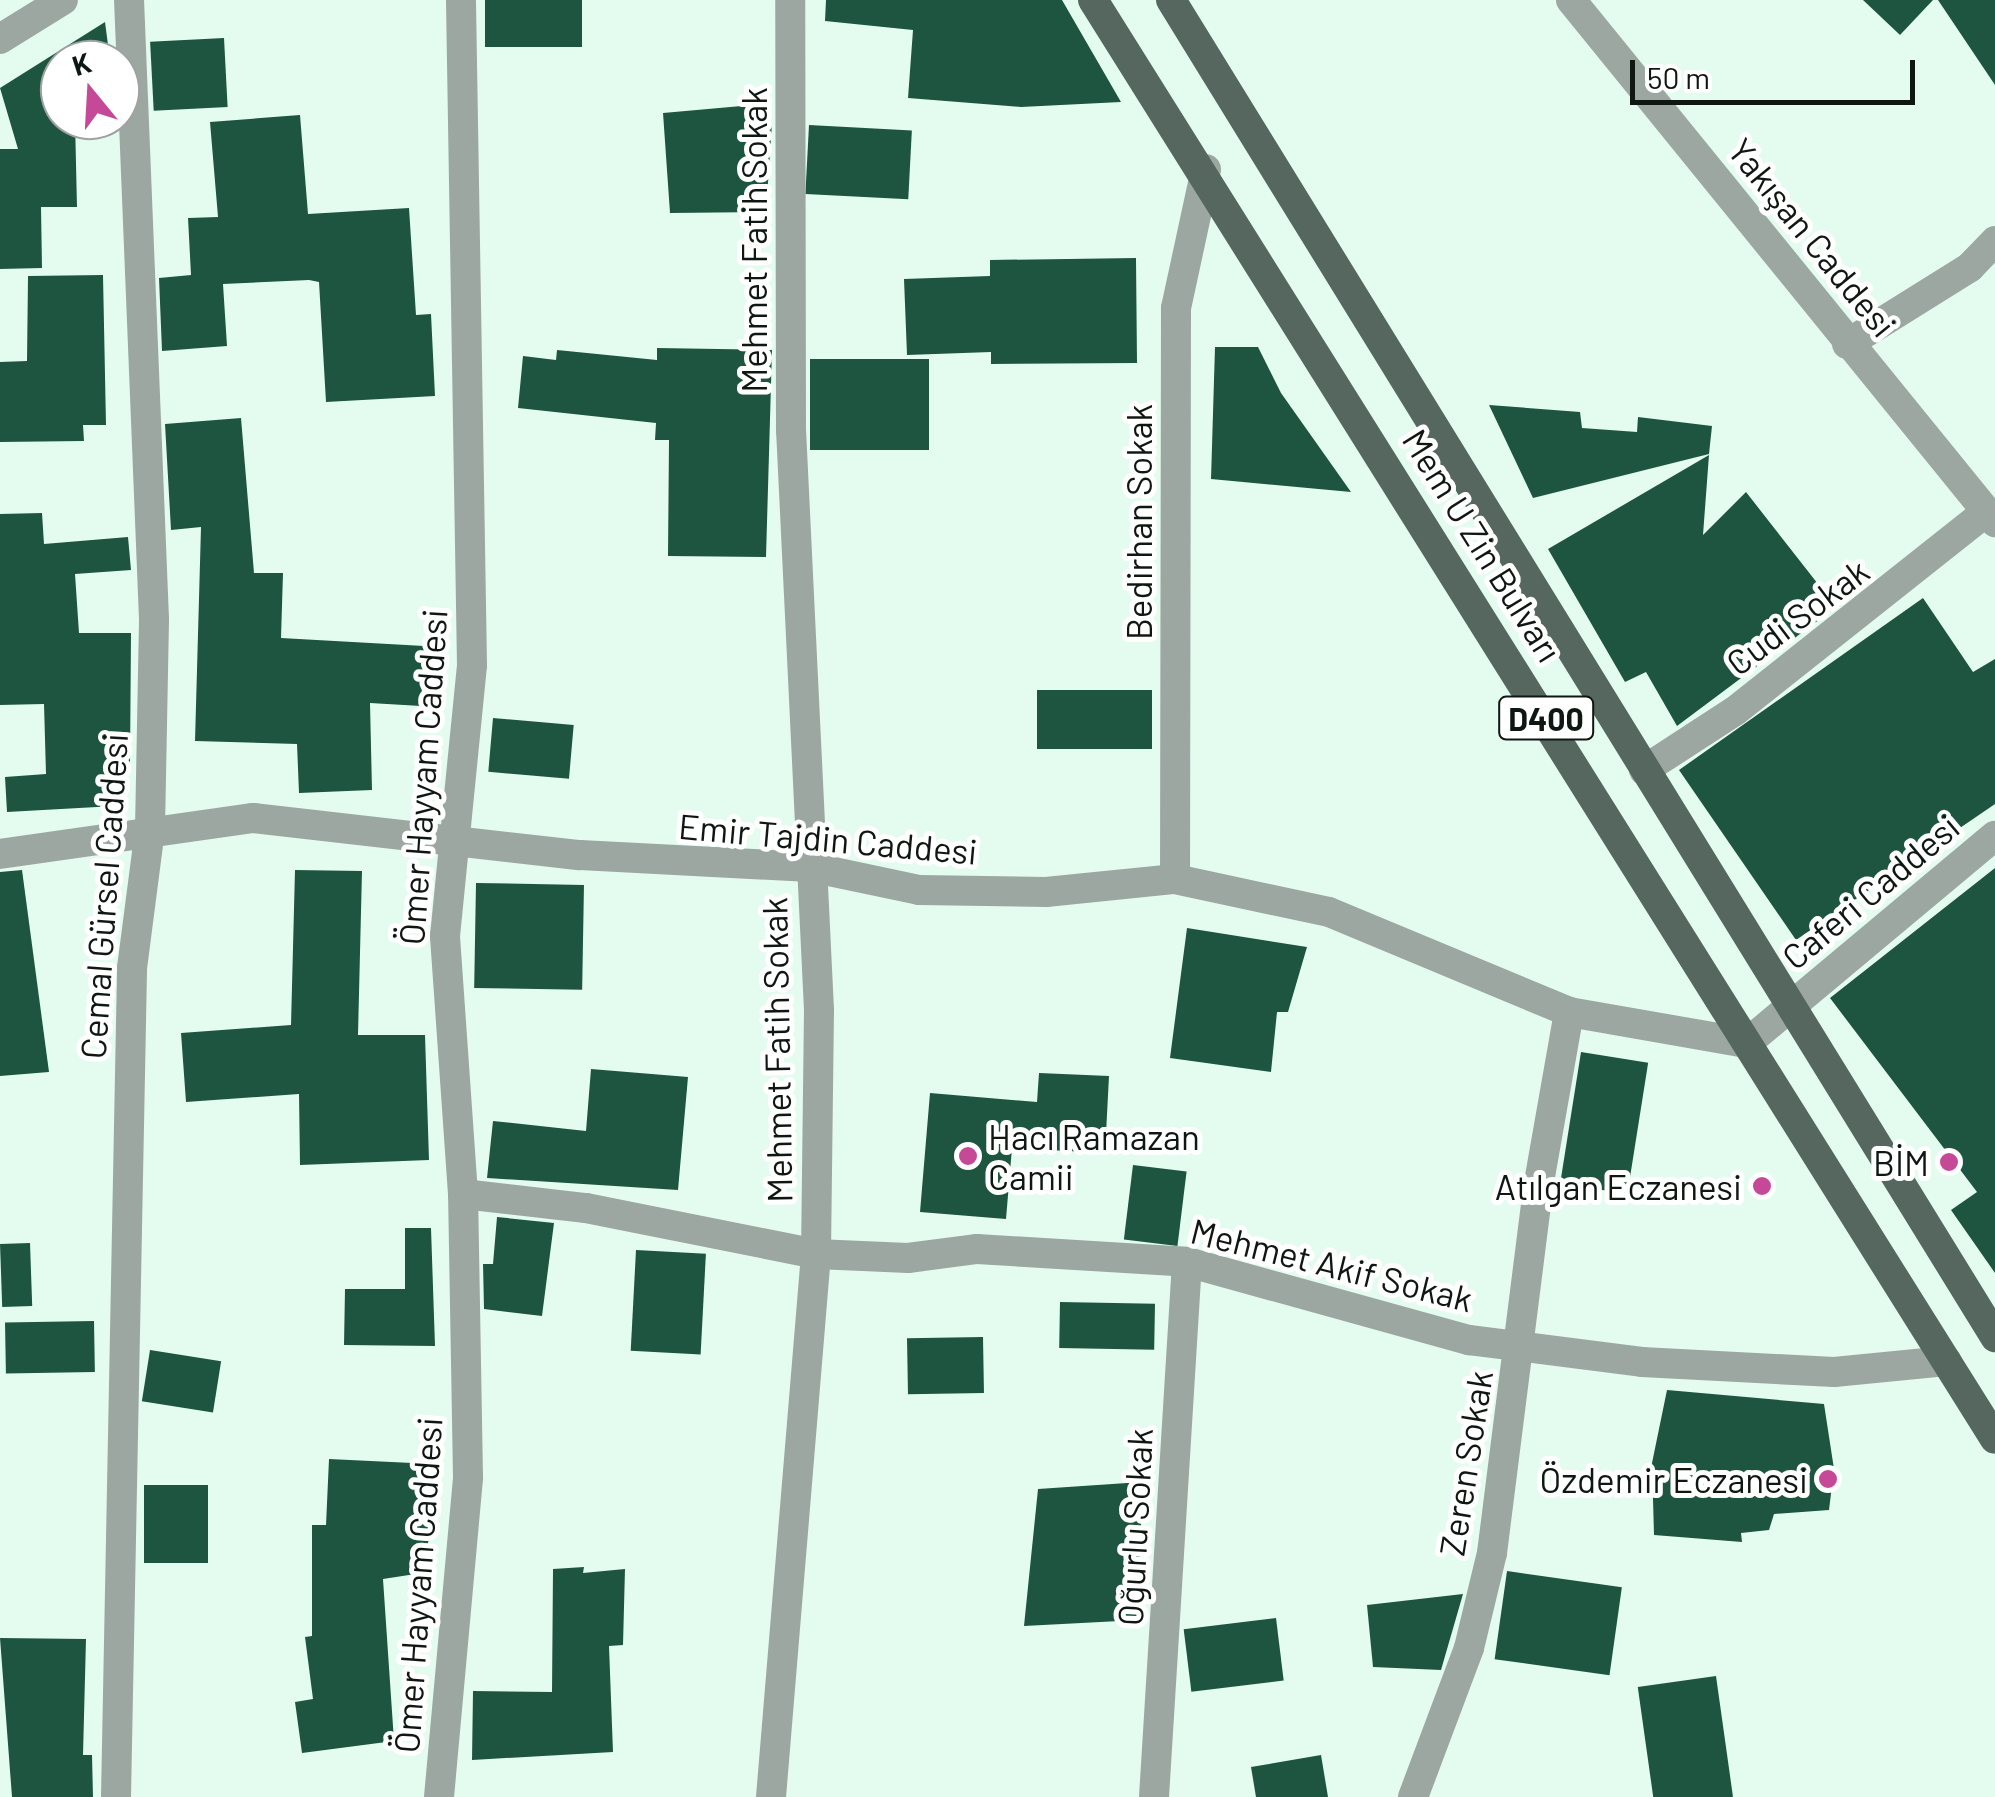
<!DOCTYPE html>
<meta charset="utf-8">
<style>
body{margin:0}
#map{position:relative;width:1995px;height:1797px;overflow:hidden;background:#e4fcf0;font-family:Barlow,sans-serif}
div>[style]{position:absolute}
.building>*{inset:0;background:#1e5540;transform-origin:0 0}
.minor>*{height:30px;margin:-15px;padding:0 15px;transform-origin:15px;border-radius:15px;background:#9da7a2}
.major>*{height:30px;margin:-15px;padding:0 15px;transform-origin:15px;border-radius:15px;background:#55675e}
.dots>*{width:28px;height:28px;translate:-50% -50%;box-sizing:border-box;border:5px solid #fff;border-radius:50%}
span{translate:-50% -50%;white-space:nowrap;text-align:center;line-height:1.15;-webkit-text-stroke:10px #fff;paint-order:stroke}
.shield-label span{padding:2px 8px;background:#fff;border:2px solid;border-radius:8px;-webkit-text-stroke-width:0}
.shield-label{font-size:32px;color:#0f1713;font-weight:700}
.street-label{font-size:35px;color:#0f1713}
.poi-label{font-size:35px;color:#0f1713}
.left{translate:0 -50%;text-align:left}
.right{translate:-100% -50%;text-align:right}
.north{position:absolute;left:40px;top:40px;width:100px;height:100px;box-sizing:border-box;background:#fff;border:2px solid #9fa2a1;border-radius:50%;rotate:342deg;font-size:28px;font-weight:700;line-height:40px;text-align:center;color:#0f1713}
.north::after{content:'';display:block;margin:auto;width:35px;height:45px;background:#c64997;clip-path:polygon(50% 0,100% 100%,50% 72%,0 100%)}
.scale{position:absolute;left:1630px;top:60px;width:285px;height:45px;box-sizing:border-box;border:5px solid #0f1713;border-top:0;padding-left:12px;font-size:30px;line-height:35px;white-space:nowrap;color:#0f1713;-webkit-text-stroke:8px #fff;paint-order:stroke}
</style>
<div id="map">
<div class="building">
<div style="left:485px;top:0;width:97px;height:47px"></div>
<div style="clip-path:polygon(826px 0,1062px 0,1121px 102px,1021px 107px,908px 98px,913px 30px,825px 21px)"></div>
<div style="clip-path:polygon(1863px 0,1933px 0,1900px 35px)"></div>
<div style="clip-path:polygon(1938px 0,1995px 0,1995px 85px)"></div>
<div style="clip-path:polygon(105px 22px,110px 60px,60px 60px,60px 120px,75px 120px,77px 207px,41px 207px,42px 268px,0 269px,0 149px,18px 149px,0 88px)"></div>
<div style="left:224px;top:38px;width:69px;height:74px;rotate:87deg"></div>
<div style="clip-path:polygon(764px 104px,764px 123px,772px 123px,766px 212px,670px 213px,663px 113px)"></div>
<div style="clip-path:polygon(300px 115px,308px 214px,409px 208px,416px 315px,431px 314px,435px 396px,326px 402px,319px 282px,309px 280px,223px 284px,227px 346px,162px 351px,159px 278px,191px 275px,188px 218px,218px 217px,210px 122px)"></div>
<div style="left:809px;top:125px;width:103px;height:69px;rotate:3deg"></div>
<div style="clip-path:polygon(1136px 258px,1137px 363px,991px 364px,991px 352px,907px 355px,904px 279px,990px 276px,990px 260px)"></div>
<div style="clip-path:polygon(103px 275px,106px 425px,83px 425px,84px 441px,0 442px,0 362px,27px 361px,28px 276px)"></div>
<div style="clip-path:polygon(1215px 347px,1258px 347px,1281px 393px,1351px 492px,1211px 479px)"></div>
<div style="clip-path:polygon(657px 348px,772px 350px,766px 557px,668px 556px,669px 440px,655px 440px,656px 423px,518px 408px,523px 356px,556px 360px,557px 350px,657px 360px)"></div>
<div style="left:929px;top:359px;width:91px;height:119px;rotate:90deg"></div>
<div style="clip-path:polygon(1489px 405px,1580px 412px,1582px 428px,1637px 432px,1638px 417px,1712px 426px,1709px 454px,1533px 498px)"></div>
<div style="clip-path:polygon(241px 418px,254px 573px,283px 573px,281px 638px,424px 646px,421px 706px,370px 703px,372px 790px,299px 793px,297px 744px,195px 741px,201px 527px,171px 530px,165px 424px)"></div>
<div style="clip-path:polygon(1709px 455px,1703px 535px,1746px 492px,1836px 607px,1677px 726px,1646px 672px,1625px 682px,1548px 549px)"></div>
<div style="clip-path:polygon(42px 513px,44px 544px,128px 537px,131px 570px,75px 574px,79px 633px,131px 633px,130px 764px,112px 764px,115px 806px,7px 812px,5px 777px,46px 774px,44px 704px,0 705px,0 514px)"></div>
<div style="clip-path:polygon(1923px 598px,1973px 672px,1995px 659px,1995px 804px,1796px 940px,1679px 770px)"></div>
<div style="left:1037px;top:690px;width:115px;height:59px"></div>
<div style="left:493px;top:718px;width:81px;height:54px;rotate:5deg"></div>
<div style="clip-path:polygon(1995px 868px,1995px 1273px,1951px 1210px,1977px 1192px,1830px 998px)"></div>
<div style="clip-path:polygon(22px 870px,49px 1072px,0 1076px,0 872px)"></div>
<div style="clip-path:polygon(295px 870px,362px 871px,358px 1035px,425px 1035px,429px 1160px,300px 1165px,299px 1094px,186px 1102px,181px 1033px,291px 1025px)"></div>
<div style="left:476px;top:883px;width:108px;height:105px;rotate:1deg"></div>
<div style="clip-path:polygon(1187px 928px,1307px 947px,1288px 1012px,1277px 1012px,1271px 1072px,1170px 1058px)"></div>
<div style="left:1581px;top:1052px;width:68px;height:133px;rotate:9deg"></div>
<div style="clip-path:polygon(591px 1069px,688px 1077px,678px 1190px,487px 1178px,493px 1121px,586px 1131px)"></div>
<div style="clip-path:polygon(1039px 1073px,1109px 1076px,1105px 1153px,1012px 1148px,1006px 1219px,920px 1212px,930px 1093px,1037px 1102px)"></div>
<div style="left:1133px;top:1165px;width:54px;height:75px;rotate:7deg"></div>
<div style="clip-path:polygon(497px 1217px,554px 1223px,542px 1316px,484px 1309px,483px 1264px,493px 1264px)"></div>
<div style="clip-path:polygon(405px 1228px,431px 1228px,435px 1346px,344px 1345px,345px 1289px,405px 1289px)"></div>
<div style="left:30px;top:1243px;width:63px;height:30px;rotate:88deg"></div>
<div style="left:636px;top:1250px;width:70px;height:101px;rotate:3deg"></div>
<div style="left:1060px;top:1302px;width:95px;height:46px;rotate:1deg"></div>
<div style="left:94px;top:1321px;width:51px;height:89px;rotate:89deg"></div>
<div style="left:983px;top:1337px;width:56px;height:76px;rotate:89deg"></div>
<div style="left:150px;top:1350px;width:72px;height:52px;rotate:9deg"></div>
<div style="clip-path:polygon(1667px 1390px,1824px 1404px,1834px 1469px,1829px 1510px,1774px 1514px,1769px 1530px,1741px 1533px,1742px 1542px,1654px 1535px,1652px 1463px)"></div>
<div style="clip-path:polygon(329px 1459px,433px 1464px,434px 1513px,422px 1573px,383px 1579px,394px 1741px,302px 1753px,295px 1702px,313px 1699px,305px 1637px,312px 1636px,312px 1525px,326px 1525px)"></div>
<div style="clip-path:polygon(1142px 1482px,1139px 1620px,1024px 1626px,1038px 1489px)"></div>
<div style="left:144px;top:1485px;width:64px;height:78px"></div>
<div style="clip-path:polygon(584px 1567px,583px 1573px,625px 1569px,623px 1645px,609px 1646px,613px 1752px,472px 1760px,473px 1691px,552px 1692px,553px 1569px)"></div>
<div style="left:1507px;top:1571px;width:116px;height:89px;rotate:8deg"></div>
<div style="clip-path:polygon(1463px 1594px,1441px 1670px,1373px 1667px,1367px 1605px)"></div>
<div style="left:1276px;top:1618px;width:63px;height:93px;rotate:83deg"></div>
<div style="clip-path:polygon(0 1638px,86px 1639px,83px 1755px,92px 1755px,93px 1797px,12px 1797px)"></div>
<div style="left:1716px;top:1676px;width:122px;height:79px;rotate:82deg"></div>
<div style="clip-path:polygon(1321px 1755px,1328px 1797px,1256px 1797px,1251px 1767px)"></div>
</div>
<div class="minor">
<div style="left:1571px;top:0;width:673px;rotate:50.91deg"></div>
<div style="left:0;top:39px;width:74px;rotate:-31.8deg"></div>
<div style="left:1847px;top:344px;width:145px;rotate:-32deg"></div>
<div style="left:1970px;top:267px;width:36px;rotate:-46deg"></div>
<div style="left:1644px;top:770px;width:108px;rotate:-33deg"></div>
<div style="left:1735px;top:711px;width:322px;rotate:-38.4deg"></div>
<div style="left:0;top:854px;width:256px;rotate:-8.1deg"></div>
<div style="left:253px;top:818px;width:329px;rotate:6.5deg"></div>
<div style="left:580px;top:855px;width:230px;rotate:3deg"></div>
<div style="left:810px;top:867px;width:111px;rotate:11.9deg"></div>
<div style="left:919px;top:890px;width:127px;rotate:0.9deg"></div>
<div style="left:1046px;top:892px;width:130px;rotate:-5.8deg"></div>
<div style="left:1175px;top:879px;width:157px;rotate:12.1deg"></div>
<div style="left:1329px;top:912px;width:260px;rotate:22.6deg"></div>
<div style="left:1569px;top:1012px;width:181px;rotate:9.9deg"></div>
<div style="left:1747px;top:1043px;width:323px;rotate:-39.9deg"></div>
<div style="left:1175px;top:879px;width:571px;rotate:-89.9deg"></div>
<div style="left:1176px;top:308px;width:142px;rotate:-77.8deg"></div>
<div style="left:463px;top:1194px;width:124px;rotate:6.5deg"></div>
<div style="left:586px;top:1208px;width:235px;rotate:11.3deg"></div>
<div style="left:816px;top:1254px;width:92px;rotate:2.5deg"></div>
<div style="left:908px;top:1258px;width:70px;rotate:-7.4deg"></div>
<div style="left:977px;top:1249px;width:210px;rotate:3.5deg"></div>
<div style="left:1187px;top:1262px;width:293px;rotate:15.5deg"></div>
<div style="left:1469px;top:1340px;width:174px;rotate:7.2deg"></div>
<div style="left:1642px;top:1362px;width:192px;rotate:3deg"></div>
<div style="left:1834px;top:1372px;width:113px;rotate:-5.6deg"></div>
<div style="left:116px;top:1797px;width:829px;rotate:-88.89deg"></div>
<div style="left:132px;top:968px;width:140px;rotate:-82.6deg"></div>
<div style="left:150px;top:829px;width:210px;rotate:-88.9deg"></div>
<div style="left:154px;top:619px;width:620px;rotate:-92.31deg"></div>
<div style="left:439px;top:1797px;width:321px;rotate:-84.8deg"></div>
<div style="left:468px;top:1477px;width:283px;rotate:-91deg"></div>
<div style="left:463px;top:1194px;width:259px;rotate:-94deg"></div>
<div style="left:445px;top:936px;width:272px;rotate:-84.3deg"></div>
<div style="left:472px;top:665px;width:665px;rotate:-90.95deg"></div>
<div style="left:771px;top:1797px;width:545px;rotate:-85.26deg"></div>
<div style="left:816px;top:1254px;width:244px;rotate:-89.3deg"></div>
<div style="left:819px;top:1010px;width:581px;rotate:-92.76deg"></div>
<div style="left:791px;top:430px;width:430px;rotate:-90.1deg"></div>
<div style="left:1154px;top:1797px;width:536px;rotate:-86.47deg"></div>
<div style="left:1413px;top:1797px;width:159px;rotate:-69.4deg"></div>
<div style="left:1469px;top:1648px;width:98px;rotate:-76.4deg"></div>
<div style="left:1492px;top:1553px;width:368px;rotate:-82.8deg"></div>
<div style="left:1538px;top:1188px;width:179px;rotate:-80deg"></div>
</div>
<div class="major">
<div style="left:1093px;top:0;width:1698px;rotate:57.92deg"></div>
<div style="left:1171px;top:0;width:1571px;rotate:58.35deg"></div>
</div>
<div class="dots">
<div style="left:968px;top:1156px;background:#c64997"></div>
<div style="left:1949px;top:1162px;background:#c64997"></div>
<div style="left:1762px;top:1186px;background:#c64997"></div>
<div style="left:1828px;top:1479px;background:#c64997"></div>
</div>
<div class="shield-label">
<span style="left:1546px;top:718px">D400</span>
</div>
<div class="street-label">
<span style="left:1813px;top:237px;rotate:51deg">Yakışan Caddesi</span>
<span style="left:753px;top:240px;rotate:-90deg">Mehmet Fatih Sokak</span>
<span style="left:1138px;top:522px;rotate:-90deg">Bedirhan Sokak</span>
<span style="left:1483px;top:545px;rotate:58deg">Mem U Zin Bulvarı</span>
<span style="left:1797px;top:616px;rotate:-37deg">Cudi Sokak</span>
<span style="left:422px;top:777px;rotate:-86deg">Ömer Hayyam Caddesi</span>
<span style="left:828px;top:838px;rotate:5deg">Emir Tajdin Caddesi</span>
<span style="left:1870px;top:891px;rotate:-40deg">Caferi Caddesi</span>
<span style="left:103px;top:896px;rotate:-86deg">Cemal Gürsel Caddesi</span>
<span style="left:776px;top:1050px;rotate:-91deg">Mehmet Fatih Sokak</span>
<span style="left:1332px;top:1264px;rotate:14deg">Mehmet Akif Sokak</span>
<span style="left:1465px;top:1463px;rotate:-81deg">Zeren Sokak</span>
<span style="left:1134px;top:1527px;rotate:-87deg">Oğurlu Sokak</span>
<span style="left:417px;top:1585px;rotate:-86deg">Ömer Hayyam Caddesi</span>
</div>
<div class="poi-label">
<span class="left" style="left:988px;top:1156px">Hacı Ramazan<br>Camii</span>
<span class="right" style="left:1929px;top:1162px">BİM</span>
<span class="right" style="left:1742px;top:1186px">Atılgan Eczanesi</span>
<span class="right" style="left:1808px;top:1479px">Özdemir Eczanesi</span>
</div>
<div class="north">K</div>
<div class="scale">50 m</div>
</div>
